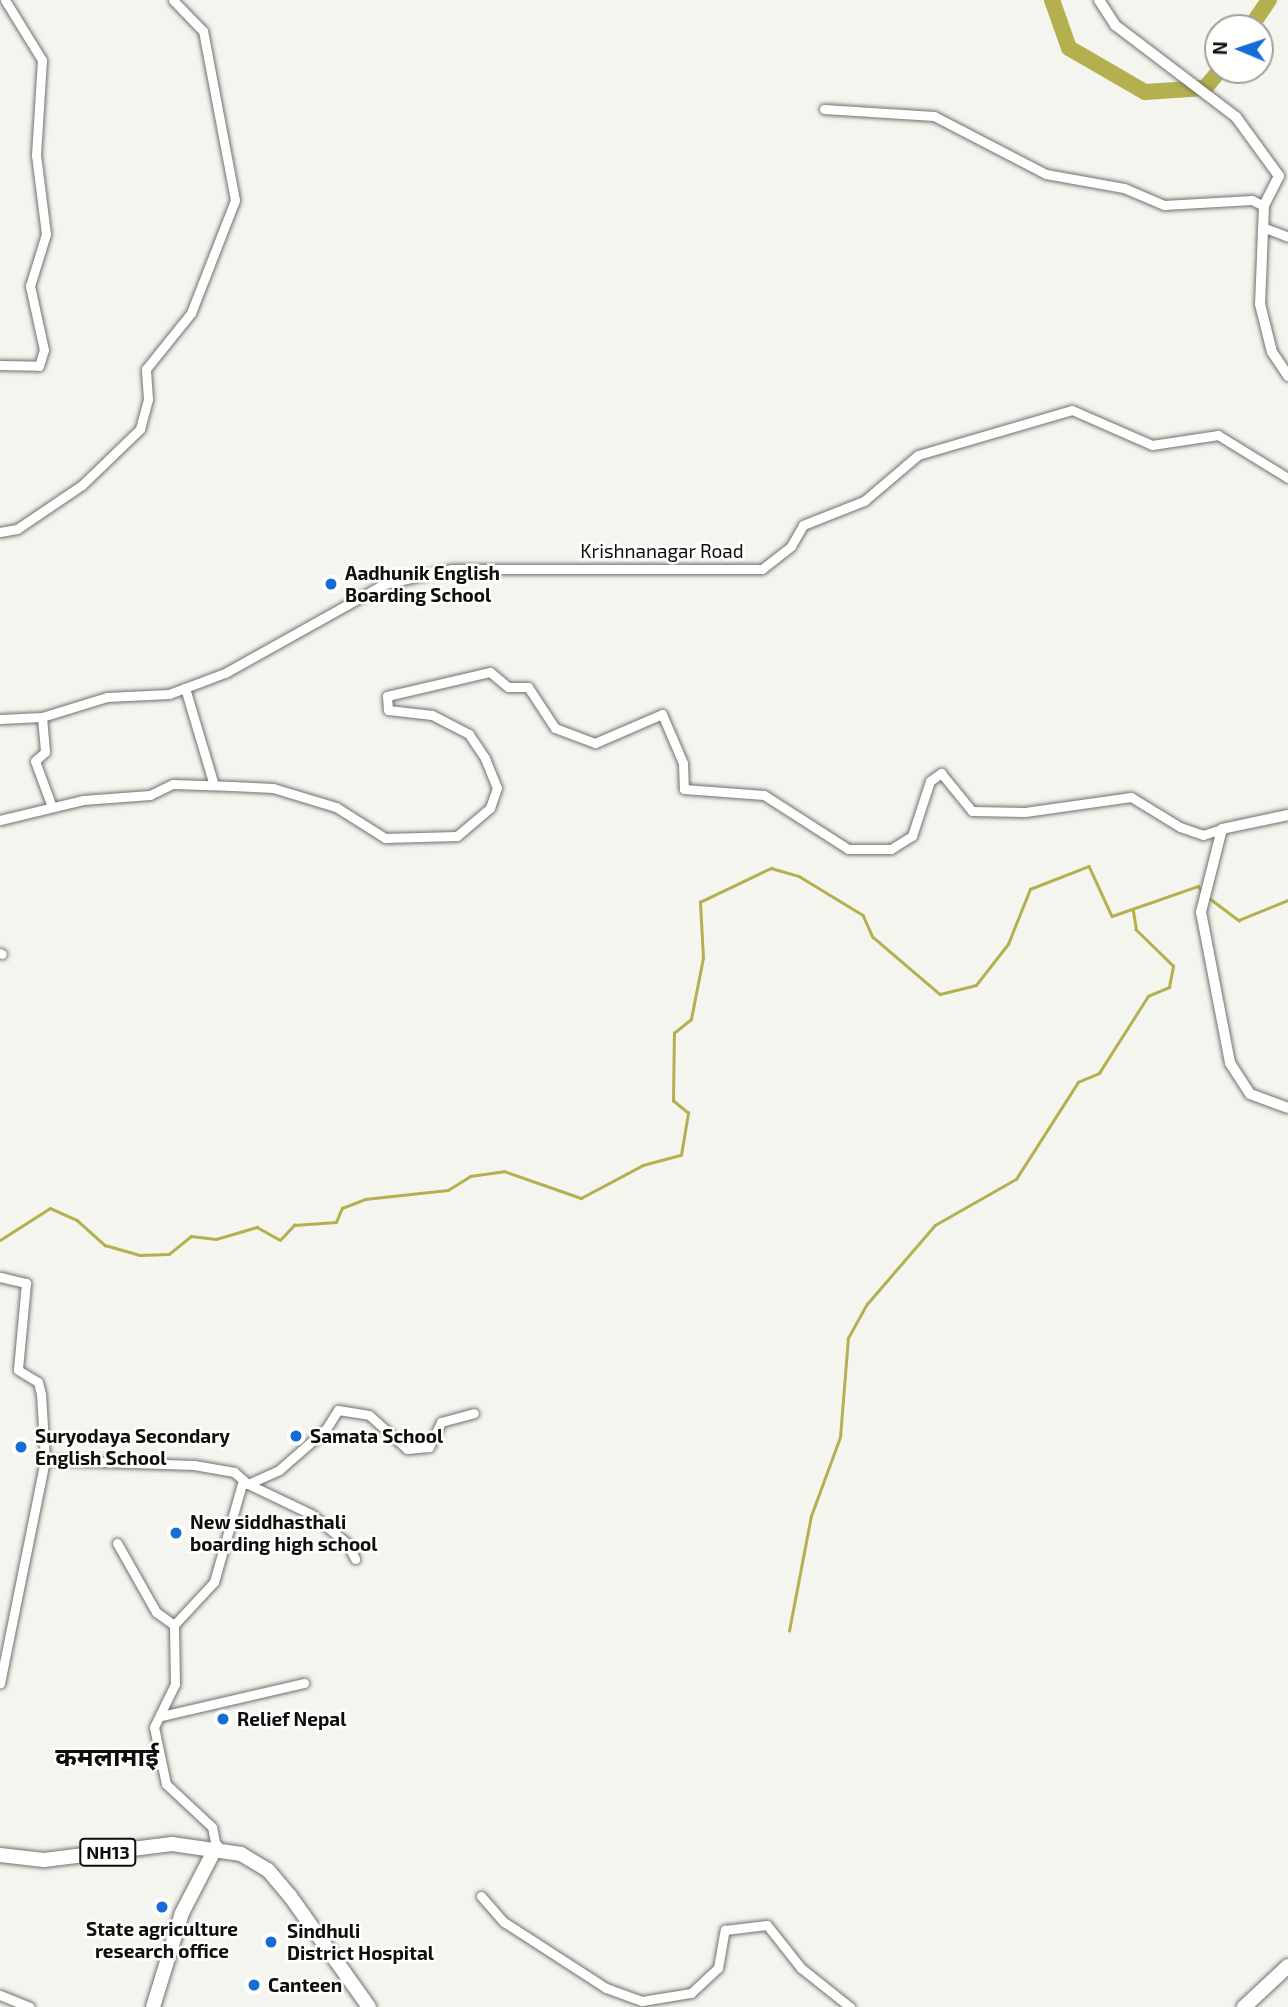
<!DOCTYPE html>
<meta charset="utf-8">
<style>
body{margin:0}
#map{position:relative;width:1288px;height:2007px;overflow:hidden;background:#f5f5f0;font-family:"Exo 2","Noto Sans Devanagari",sans-serif}
div>[style]{position:absolute}
.stream>*{height:2.5px;margin:-1.25px;padding:0 1.25px;transform-origin:1.25px;border-radius:1.25px;background:#b4b04f}
.river>*{height:16px;margin:-8px;padding:0 8px;transform-origin:8px;border-radius:8px;background:#b4b04f}
.roads{filter:drop-shadow(0 0 2px #71716d) drop-shadow(0 0 2px #71716d)}
.minor>*{height:9px;margin:-4.5px;padding:0 4.5px;transform-origin:4.5px;border-radius:4.5px;background:#fff}
.tertiary>*{height:10px;margin:-5px;padding:0 5px;transform-origin:5px;border-radius:5px;background:#fff}
.primary>*{height:14px;margin:-7px;padding:0 7px;transform-origin:7px;border-radius:7px;background:#fff}
.trunk>*{height:14px;margin:-7px;padding:0 7px;transform-origin:7px;border-radius:7px;background:#fff}
.dots>*{width:19px;height:19px;translate:-50% -50%;box-sizing:border-box;border:4px solid #fffffe;border-radius:50%}
span{translate:-50% -50%;white-space:nowrap;text-align:center;line-height:1.15;-webkit-text-stroke:5px #fffffe;paint-order:stroke}
.shield-label span{padding:2px 5px;background:#fffffe;border:2px solid;border-radius:5px;-webkit-text-stroke-width:0}
.shield-label{font-size:18px;color:#0e0e0d;font-weight:700}
.street-label{font-size:19px;color:#0e0e0d}
.poi-label{font-size:19px;color:#0e0e0d;font-weight:700}
.left{translate:0 -50%;text-align:left}
.district-label{font-size:26px;color:#0e0e0d;font-weight:700}
.north{position:absolute;left:1204px;top:14px;width:70px;height:70px;box-sizing:border-box;background:#fffffe;border:2px solid #9f9f9e;border-radius:50%;rotate:272deg;font-size:19px;font-weight:700;line-height:28px;text-align:center;color:#0e0e0d}
.north::after{content:'';display:block;margin:auto;width:24px;height:32px;background:#156cd6;clip-path:polygon(50% 0,100% 100%,50% 72%,0 100%)}
</style>
<div id="map">
<div class="stream">
<div style="left:1208px;top:897px;width:39px;rotate:37deg"></div>
<div style="left:1239px;top:920px;width:53px;rotate:-22.2deg"></div>
<div style="left:0;top:1240px;width:59px;rotate:-32.6deg"></div>
<div style="left:50px;top:1208px;width:30px;rotate:24deg"></div>
<div style="left:77px;top:1220px;width:38px;rotate:42deg"></div>
<div style="left:105px;top:1245px;width:35px;rotate:16deg"></div>
<div style="left:139px;top:1255px;width:30px;rotate:-2deg"></div>
<div style="left:169px;top:1254px;width:28px;rotate:-39deg"></div>
<div style="left:191px;top:1236px;width:25px;rotate:7deg"></div>
<div style="left:216px;top:1239px;width:43px;rotate:-16.3deg"></div>
<div style="left:257px;top:1227px;width:26px;rotate:29deg"></div>
<div style="left:280px;top:1240px;width:21px;rotate:-47deg"></div>
<div style="left:294px;top:1225px;width:42px;rotate:-4.1deg"></div>
<div style="left:336px;top:1222px;width:15px;rotate:-67deg"></div>
<div style="left:342px;top:1208px;width:25px;rotate:-21deg"></div>
<div style="left:365px;top:1199px;width:83px;rotate:-6.2deg"></div>
<div style="left:448px;top:1190px;width:26px;rotate:-32deg"></div>
<div style="left:470px;top:1176px;width:34px;rotate:-8deg"></div>
<div style="left:504px;top:1171px;width:82px;rotate:19.3deg"></div>
<div style="left:581px;top:1198px;width:70px;rotate:-28deg"></div>
<div style="left:643px;top:1165px;width:39px;rotate:-15deg"></div>
<div style="left:681px;top:1155px;width:43px;rotate:-80.5deg"></div>
<div style="left:688px;top:1113px;width:19px;rotate:-141deg"></div>
<div style="left:673px;top:1101px;width:68px;rotate:-89.2deg"></div>
<div style="left:674px;top:1033px;width:22px;rotate:-39deg"></div>
<div style="left:691px;top:1019px;width:62px;rotate:-78.9deg"></div>
<div style="left:703px;top:958px;width:56px;rotate:-93.1deg"></div>
<div style="left:700px;top:902px;width:79px;rotate:-25.6deg"></div>
<div style="left:771px;top:868px;width:29px;rotate:16deg"></div>
<div style="left:799px;top:876px;width:75px;rotate:31.4deg"></div>
<div style="left:863px;top:915px;width:24px;rotate:66deg"></div>
<div style="left:873px;top:937px;width:88px;rotate:40.4deg"></div>
<div style="left:940px;top:994px;width:37px;rotate:-14deg"></div>
<div style="left:976px;top:985px;width:52px;rotate:-52deg"></div>
<div style="left:1008px;top:944px;width:59px;rotate:-68.2deg"></div>
<div style="left:1030px;top:889px;width:63px;rotate:-21.3deg"></div>
<div style="left:1089px;top:866px;width:55px;rotate:65.3deg"></div>
<div style="left:1112px;top:916px;width:91px;rotate:-19.2deg"></div>
<div style="left:1198px;top:886px;width:8px;rotate:50deg"></div>
<div style="left:789px;top:1631px;width:117px;rotate:-79.2deg"></div>
<div style="left:811px;top:1516px;width:84px;rotate:-69.8deg"></div>
<div style="left:840px;top:1437px;width:99px;rotate:-85.4deg"></div>
<div style="left:848px;top:1338px;width:39px;rotate:-61deg"></div>
<div style="left:867px;top:1304px;width:104px;rotate:-49.3deg"></div>
<div style="left:935px;top:1225px;width:93px;rotate:-29.6deg"></div>
<div style="left:1016px;top:1179px;width:115px;rotate:-57.4deg"></div>
<div style="left:1078px;top:1082px;width:23px;rotate:-23deg"></div>
<div style="left:1099px;top:1073px;width:91px;rotate:-57.5deg"></div>
<div style="left:1148px;top:996px;width:23px;rotate:-23deg"></div>
<div style="left:1169px;top:987px;width:21px;rotate:-79deg"></div>
<div style="left:1173px;top:966px;width:52px;rotate:-135.8deg"></div>
<div style="left:1136px;top:930px;width:19px;rotate:-99deg"></div>
</div>
<div class="river">
<div style="left:1052px;top:0;width:51px;rotate:70.5deg"></div>
<div style="left:1069px;top:48px;width:88px;rotate:30.1deg"></div>
<div style="left:1145px;top:92px;width:60px;rotate:-3.8deg"></div>
<div style="left:1205px;top:88px;width:23px;rotate:-50deg"></div>
<div style="left:1250px;top:28px;width:34px;rotate:-56deg"></div>
</div>
<div class="roads">
<div class="minor">
<div style="left:824px;top:109px;width:110px;rotate:3.6deg"></div>
<div style="left:934px;top:116px;width:126px;rotate:27.4deg"></div>
<div style="left:1046px;top:174px;width:79px;rotate:10.2deg"></div>
<div style="left:1124px;top:188px;width:43px;rotate:23deg"></div>
<div style="left:1164px;top:205px;width:88px;rotate:-3.3deg"></div>
<div style="left:1252px;top:200px;width:13px;rotate:27deg"></div>
<div style="left:1265px;top:228px;width:25px;rotate:21deg"></div>
<div style="left:0;top:365px;width:39px;rotate:1deg"></div>
<div style="left:39px;top:366px;width:17px;rotate:-73deg"></div>
<div style="left:44px;top:350px;width:66px;rotate:-102.3deg"></div>
<div style="left:30px;top:286px;width:54px;rotate:-72.9deg"></div>
<div style="left:46px;top:234px;width:80px;rotate:-97.2deg"></div>
<div style="left:36px;top:155px;width:95px;rotate:-86.4deg"></div>
<div style="left:42px;top:60px;width:70px;rotate:-121.7deg"></div>
<div style="left:0;top:532px;width:17px;rotate:-10deg"></div>
<div style="left:17px;top:529px;width:78px;rotate:-34.1deg"></div>
<div style="left:82px;top:485px;width:81px;rotate:-44deg"></div>
<div style="left:140px;top:429px;width:31px;rotate:-75deg"></div>
<div style="left:148px;top:399px;width:30px;rotate:-94deg"></div>
<div style="left:146px;top:369px;width:72px;rotate:-51.2deg"></div>
<div style="left:191px;top:313px;width:121px;rotate:-68.7deg"></div>
<div style="left:235px;top:200px;width:172px;rotate:-100.7deg"></div>
<div style="left:203px;top:31px;width:43px;rotate:-134.1deg"></div>
<div style="left:185px;top:688px;width:101px;rotate:73.4deg"></div>
<div style="left:42px;top:717px;width:35px;rotate:85deg"></div>
<div style="left:45px;top:752px;width:13px;rotate:138deg"></div>
<div style="left:35px;top:761px;width:49px;rotate:69.7deg"></div>
<div style="left:0;top:719px;width:42px;rotate:-2.7deg"></div>
<div style="left:42px;top:717px;width:68px;rotate:-17.1deg"></div>
<div style="left:107px;top:697px;width:62px;rotate:-2.8deg"></div>
<div style="left:169px;top:694px;width:60px;rotate:-20.6deg"></div>
<div style="left:225px;top:673px;width:182px;rotate:-29.2deg"></div>
<div style="left:384px;top:584px;width:70px;rotate:-12.4deg"></div>
<div style="left:452px;top:569px;width:310px"></div>
<div style="left:762px;top:569px;width:37px;rotate:-38deg"></div>
<div style="left:791px;top:546px;width:24px;rotate:-60deg"></div>
<div style="left:803px;top:525px;width:66px;rotate:-21.5deg"></div>
<div style="left:864px;top:501px;width:71px;rotate:-40.4deg"></div>
<div style="left:918px;top:455px;width:160px;rotate:-16.3deg"></div>
<div style="left:1072px;top:410px;width:87px;rotate:23.6deg"></div>
<div style="left:1152px;top:445px;width:67px;rotate:-8.6deg"></div>
<div style="left:1218px;top:435px;width:82px;rotate:31.6deg"></div>
<div style="left:0;top:820px;width:85px;rotate:-13.5deg"></div>
<div style="left:83px;top:800px;width:67px;rotate:-4.3deg"></div>
<div style="left:150px;top:795px;width:25px;rotate:-26deg"></div>
<div style="left:173px;top:784px;width:59px;rotate:1.9deg"></div>
<div style="left:232px;top:786px;width:41px;rotate:2.8deg"></div>
<div style="left:273px;top:788px;width:66px;rotate:16.8deg"></div>
<div style="left:336px;top:807px;width:58px;rotate:32.3deg"></div>
<div style="left:385px;top:838px;width:72px;rotate:-1.6deg"></div>
<div style="left:457px;top:836px;width:43px;rotate:-40.3deg"></div>
<div style="left:490px;top:808px;width:21px;rotate:-71deg"></div>
<div style="left:497px;top:788px;width:32px;rotate:-112deg"></div>
<div style="left:485px;top:758px;width:29px;rotate:-124deg"></div>
<div style="left:469px;top:734px;width:42px;rotate:-152.8deg"></div>
<div style="left:432px;top:715px;width:44px;rotate:-173.5deg"></div>
<div style="left:388px;top:710px;width:14px;rotate:-94deg"></div>
<div style="left:387px;top:696px;width:106px;rotate:-13.1deg"></div>
<div style="left:490px;top:672px;width:23px;rotate:40deg"></div>
<div style="left:508px;top:687px;width:20px"></div>
<div style="left:528px;top:687px;width:49px;rotate:56.6deg"></div>
<div style="left:555px;top:728px;width:43px;rotate:20.6deg"></div>
<div style="left:595px;top:743px;width:73px;rotate:-23.4deg"></div>
<div style="left:662px;top:714px;width:53px;rotate:66.8deg"></div>
<div style="left:683px;top:763px;width:26px;rotate:88deg"></div>
<div style="left:684px;top:789px;width:80px;rotate:4.3deg"></div>
<div style="left:764px;top:795px;width:100px;rotate:32.7deg"></div>
<div style="left:848px;top:849px;width:43px"></div>
<div style="left:891px;top:849px;width:25px;rotate:-32deg"></div>
<div style="left:912px;top:836px;width:58px;rotate:-71.9deg"></div>
<div style="left:930px;top:781px;width:14px;rotate:-36deg"></div>
<div style="left:941px;top:773px;width:49px;rotate:50.8deg"></div>
<div style="left:972px;top:811px;width:53px;rotate:1.1deg"></div>
<div style="left:1025px;top:812px;width:107px;rotate:-8.1deg"></div>
<div style="left:1131px;top:797px;width:57px;rotate:31.5deg"></div>
<div style="left:1180px;top:827px;width:24px;rotate:19deg"></div>
<div style="left:1203px;top:835px;width:20px;rotate:-18deg"></div>
<div style="left:0;top:953px;width:2px;rotate:27deg"></div>
<div style="left:0;top:1277px;width:27px;rotate:13deg"></div>
<div style="left:26px;top:1283px;width:87px;rotate:95.3deg"></div>
<div style="left:18px;top:1370px;width:23px;rotate:31deg"></div>
<div style="left:38px;top:1382px;width:12px;rotate:76deg"></div>
<div style="left:41px;top:1394px;width:66px;rotate:86.5deg"></div>
<div style="left:45px;top:1460px;width:228px;rotate:101.4deg"></div>
<div style="left:45px;top:1460px;width:149px;rotate:1.9deg"></div>
<div style="left:194px;top:1465px;width:41px;rotate:9.9deg"></div>
<div style="left:234px;top:1472px;width:18px;rotate:41deg"></div>
<div style="left:248px;top:1484px;width:34px;rotate:-24deg"></div>
<div style="left:279px;top:1470px;width:62px;rotate:-41.1deg"></div>
<div style="left:326px;top:1429px;width:22px;rotate:-58deg"></div>
<div style="left:338px;top:1410px;width:31px;rotate:9deg"></div>
<div style="left:369px;top:1415px;width:51px;rotate:41.8deg"></div>
<div style="left:407px;top:1449px;width:22px;rotate:-5deg"></div>
<div style="left:429px;top:1447px;width:28px;rotate:-64deg"></div>
<div style="left:441px;top:1422px;width:34px;rotate:-15deg"></div>
<div style="left:248px;top:1484px;width:70px;rotate:25.5deg"></div>
<div style="left:311px;top:1514px;width:46px;rotate:38.9deg"></div>
<div style="left:347px;top:1543px;width:18px;rotate:63deg"></div>
<div style="left:117px;top:1543px;width:79px;rotate:60.5deg"></div>
<div style="left:156px;top:1612px;width:22px;rotate:36deg"></div>
<div style="left:161px;top:1716px;width:147px;rotate:-13deg"></div>
<div style="left:216px;top:1847px;width:20px;rotate:-101deg"></div>
<div style="left:212px;top:1827px;width:63px;rotate:-136.9deg"></div>
<div style="left:166px;top:1784px;width:58px;rotate:-101.9deg"></div>
<div style="left:154px;top:1727px;width:48px;rotate:-64deg"></div>
<div style="left:175px;top:1684px;width:59px;rotate:-91deg"></div>
<div style="left:174px;top:1625px;width:59px;rotate:-47.1deg"></div>
<div style="left:214px;top:1582px;width:106px;rotate:-74.1deg"></div>
<div style="left:481px;top:1896px;width:35px;rotate:49deg"></div>
<div style="left:504px;top:1922px;width:121px;rotate:32.9deg"></div>
<div style="left:606px;top:1988px;width:38px;rotate:20deg"></div>
<div style="left:642px;top:2001px;width:50px;rotate:-9.3deg"></div>
<div style="left:691px;top:1993px;width:37px;rotate:-43deg"></div>
<div style="left:718px;top:1968px;width:39px;rotate:-80deg"></div>
<div style="left:725px;top:1930px;width:42px;rotate:-6.8deg"></div>
<div style="left:767px;top:1925px;width:55px;rotate:51.7deg"></div>
<div style="left:801px;top:1968px;width:63px;rotate:38.5deg"></div>
<div style="left:0;top:1995px;width:32px;rotate:22deg"></div>
</div>
<div class="tertiary">
<div style="left:1099px;top:0;width:30px;rotate:57deg"></div>
<div style="left:1115px;top:25px;width:152px;rotate:37.2deg"></div>
<div style="left:1236px;top:117px;width:73px;rotate:53.9deg"></div>
<div style="left:1279px;top:176px;width:34px;rotate:117deg"></div>
<div style="left:1264px;top:206px;width:98px;rotate:92.3deg"></div>
<div style="left:1260px;top:304px;width:49px;rotate:76deg"></div>
<div style="left:1272px;top:352px;width:29px;rotate:56deg"></div>
<div style="left:1288px;top:815px;width:67px;rotate:168deg"></div>
<div style="left:1222px;top:829px;width:86px;rotate:104.2deg"></div>
<div style="left:1201px;top:912px;width:154px;rotate:79.1deg"></div>
<div style="left:1230px;top:1063px;width:37px;rotate:57deg"></div>
<div style="left:1250px;top:1094px;width:40px;rotate:20.2deg"></div>
</div>
<div class="primary">
<div style="left:153px;top:2007px;width:98px;rotate:-72.9deg"></div>
<div style="left:182px;top:1913px;width:74px;rotate:-62.7deg"></div>
</div>
<div class="trunk">
<div style="left:0;top:1855px;width:44px;rotate:6.5deg"></div>
<div style="left:44px;top:1860px;width:129px;rotate:-7.1deg"></div>
<div style="left:172px;top:1844px;width:70px;rotate:8.2deg"></div>
<div style="left:241px;top:1854px;width:31px;rotate:31deg"></div>
<div style="left:268px;top:1870px;width:34px;rotate:50deg"></div>
<div style="left:290px;top:1896px;width:136px;rotate:54.6deg"></div>
<div style="left:1244px;top:2007px;width:60px;rotate:-43deg"></div>
</div>
</div>
<div class="dots">
<div style="left:331px;top:584px;background:#156cd6"></div>
<div style="left:296px;top:1436px;background:#156cd6"></div>
<div style="left:21px;top:1447px;background:#156cd6"></div>
<div style="left:176px;top:1533px;background:#156cd6"></div>
<div style="left:223px;top:1719px;background:#156cd6"></div>
<div style="left:162px;top:1907px;background:#156cd6"></div>
<div style="left:271px;top:1942px;background:#156cd6"></div>
<div style="left:254px;top:1985px;background:#156cd6"></div>
</div>
<div class="shield-label">
<span style="left:108px;top:1852px">NH13</span>
</div>
<div class="street-label">
<span style="left:662px;top:551px">Krishnanagar Road</span>
</div>
<div class="poi-label">
<span class="left" style="left:345px;top:584px">Aadhunik English<br>Boarding School</span>
<span class="left" style="left:35px;top:1447px">Suryodaya Secondary<br>English School</span>
<span class="left" style="left:310px;top:1436px">Samata School</span>
<span class="left" style="left:190px;top:1533px">New siddhasthali<br>boarding high school</span>
<span class="left" style="left:237px;top:1719px">Relief Nepal</span>
<span style="left:162px;top:1940px">State agriculture<br>research office</span>
<span class="left" style="left:287px;top:1942px">Sindhuli<br>District Hospital</span>
<span class="left" style="left:268px;top:1985px">Canteen</span>
</div>
<div class="district-label">
<span style="left:107px;top:1756px">कमलामाई</span>
</div>
<div class="north">N</div>
</div>
